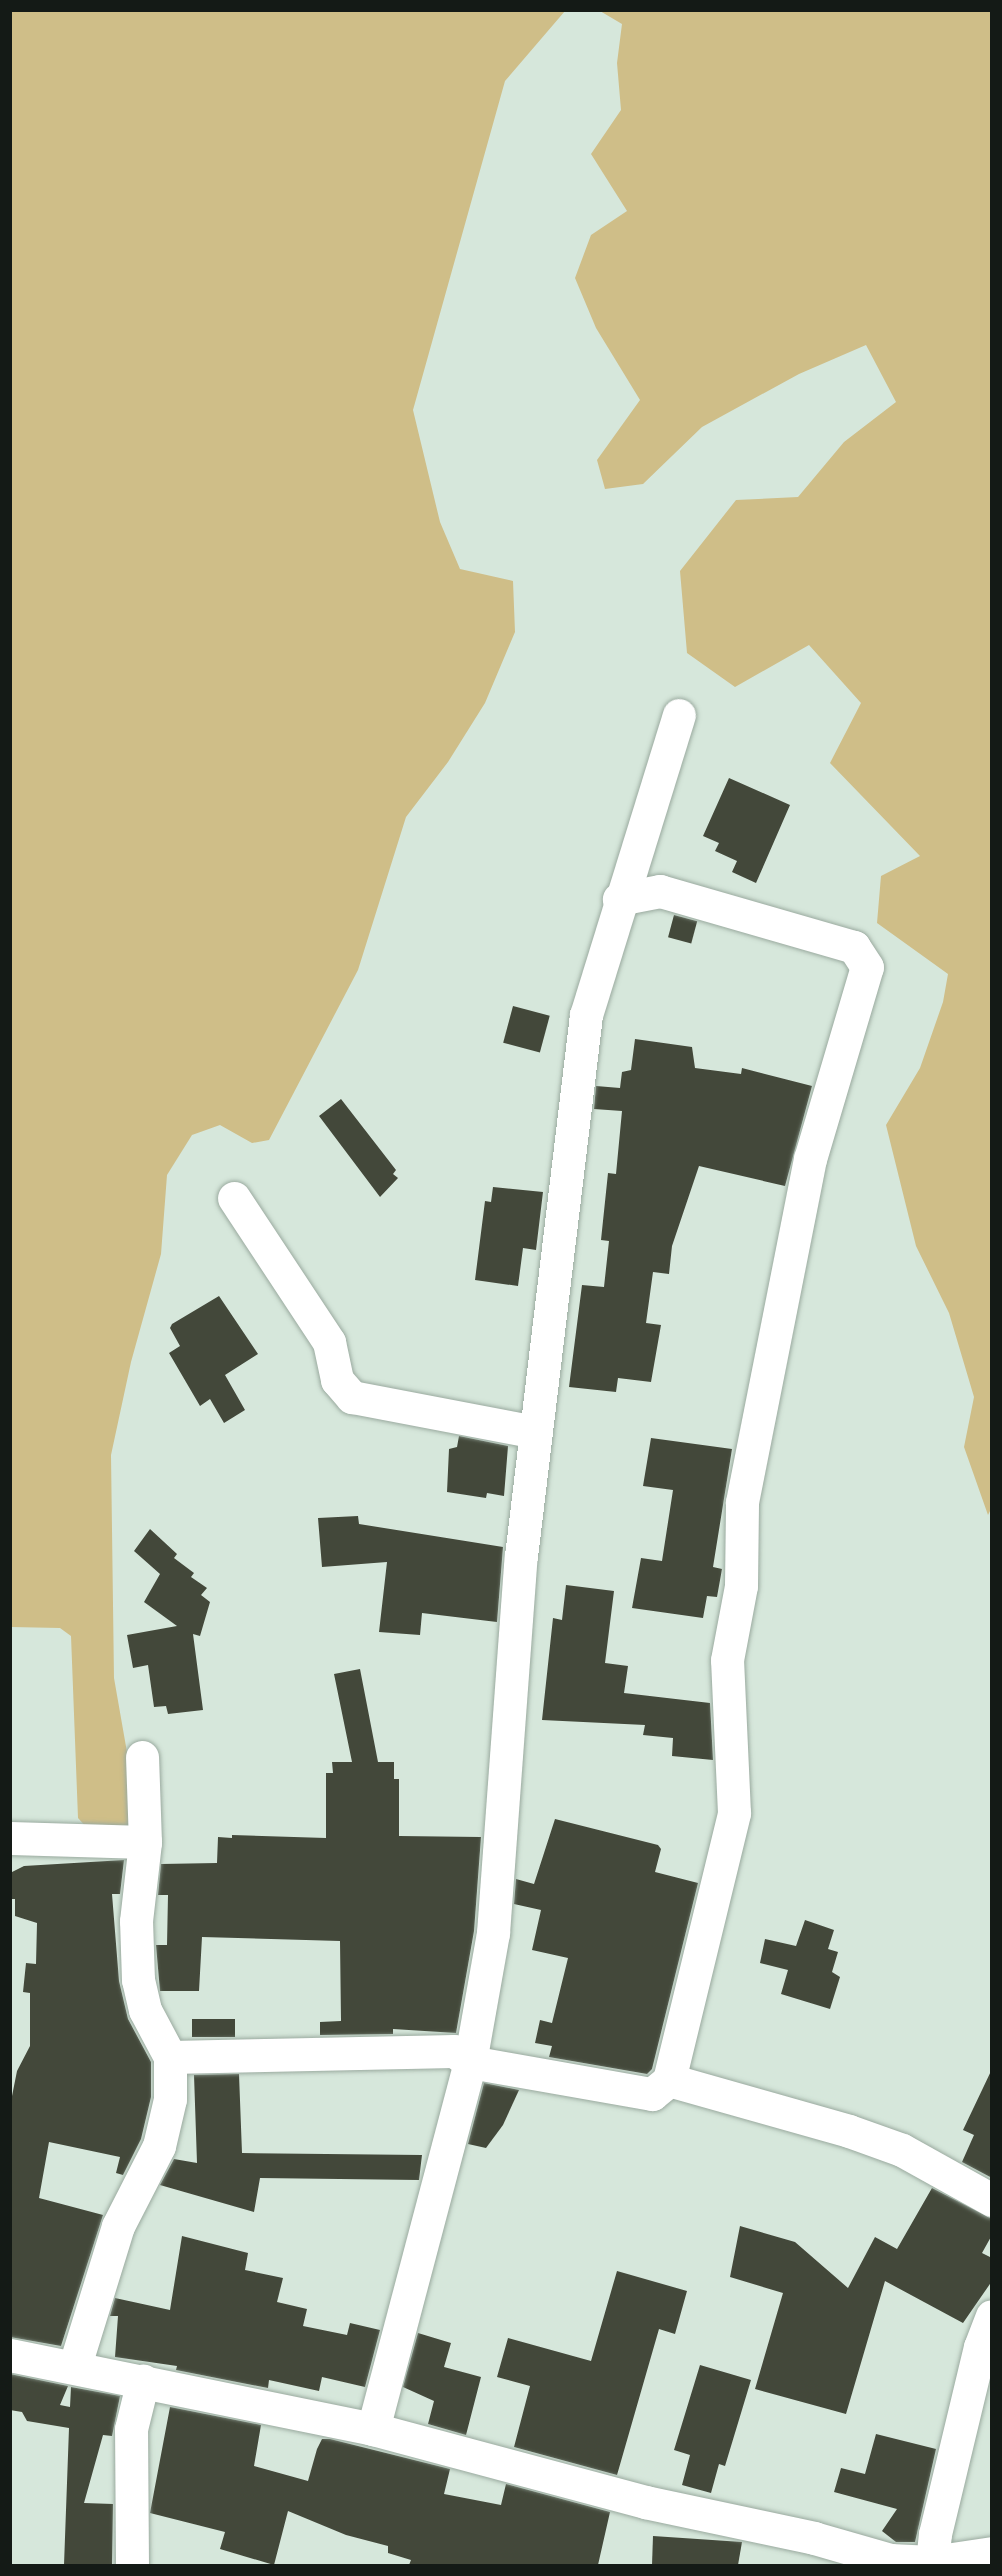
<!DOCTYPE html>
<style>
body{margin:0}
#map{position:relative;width:1002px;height:2576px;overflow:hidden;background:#d6e7db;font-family:Georgia,serif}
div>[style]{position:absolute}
.green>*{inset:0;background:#cfbe88}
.building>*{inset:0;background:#43483a;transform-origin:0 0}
.roads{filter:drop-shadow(0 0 2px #9aaa9f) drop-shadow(0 0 2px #9aaa9f)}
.minor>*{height:33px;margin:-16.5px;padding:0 16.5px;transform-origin:16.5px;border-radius:16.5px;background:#fff}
span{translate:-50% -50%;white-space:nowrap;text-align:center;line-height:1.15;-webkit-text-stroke:6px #e3f4e8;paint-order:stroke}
.frame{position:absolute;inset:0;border:12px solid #141a16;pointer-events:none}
</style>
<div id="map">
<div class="green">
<div style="clip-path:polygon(11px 11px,565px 11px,505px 81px,413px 410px,440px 522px,460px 569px,513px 581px,515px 632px,485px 703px,448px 762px,406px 817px,358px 970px,269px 1140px,252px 1143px,220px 1125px,192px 1135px,167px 1175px,161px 1254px,131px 1362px,111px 1455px,114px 1678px,128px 1758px,132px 1820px,125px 1829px,88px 1829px,78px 1818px,71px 1636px,60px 1628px,11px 1627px)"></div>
<div style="clip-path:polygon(600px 11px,991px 11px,992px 1507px,988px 1515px,964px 1447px,974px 1397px,949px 1313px,916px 1246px,886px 1125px,920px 1068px,943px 1002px,948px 974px,877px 923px,881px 876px,920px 856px,830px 763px,861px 703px,809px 645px,735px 687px,687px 653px,680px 571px,736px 500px,798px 497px,844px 442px,896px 402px,866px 345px,799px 374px,702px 427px,643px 484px,605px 489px,597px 460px,640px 400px,596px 328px,575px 278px,591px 235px,627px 211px,591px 154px,621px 110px,617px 63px,622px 24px)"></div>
</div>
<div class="building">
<div style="clip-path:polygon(729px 778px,790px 805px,756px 883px,732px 872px,737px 861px,715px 851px,719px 843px,703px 836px)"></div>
<div style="left:674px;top:915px;width:24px;height:23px;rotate:15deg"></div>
<div style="left:513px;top:1006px;width:38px;height:38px;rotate:15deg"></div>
<div style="clip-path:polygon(635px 1039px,692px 1047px,695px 1068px,741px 1074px,742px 1068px,812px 1086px,785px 1186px,699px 1166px,672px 1246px,669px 1274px,653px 1272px,646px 1323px,661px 1325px,651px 1382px,618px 1378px,616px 1392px,569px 1387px,582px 1285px,604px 1287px,609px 1241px,601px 1240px,608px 1173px,616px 1174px,622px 1111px,594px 1109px,596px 1086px,620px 1088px,622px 1072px,631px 1070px)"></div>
<div style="clip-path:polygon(341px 1099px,396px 1170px,393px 1174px,398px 1178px,380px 1197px,319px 1116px)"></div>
<div style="clip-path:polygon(493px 1187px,543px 1192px,536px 1250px,523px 1248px,518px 1286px,475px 1280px,485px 1201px,491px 1202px)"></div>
<div style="clip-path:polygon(219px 1296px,258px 1354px,225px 1375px,245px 1410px,224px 1423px,210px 1399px,200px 1406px,169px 1353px,180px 1346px,170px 1328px,172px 1324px)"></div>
<div style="clip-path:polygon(459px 1436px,508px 1446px,504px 1496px,487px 1493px,486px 1498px,447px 1492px,449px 1449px,457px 1447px)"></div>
<div style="clip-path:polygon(651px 1438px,732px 1449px,713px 1567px,722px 1569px,717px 1597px,707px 1596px,703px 1618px,632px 1608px,641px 1558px,662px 1561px,673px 1490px,643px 1486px)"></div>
<div style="clip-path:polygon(358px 1516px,359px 1524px,503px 1547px,497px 1622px,422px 1613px,420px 1635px,379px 1632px,387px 1562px,322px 1567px,318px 1518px)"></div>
<div style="clip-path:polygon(150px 1529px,177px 1554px,174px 1558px,194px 1573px,191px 1577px,207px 1588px,201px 1595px,210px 1602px,200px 1636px,193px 1634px,203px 1710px,168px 1714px,166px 1706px,154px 1707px,148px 1665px,133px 1668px,127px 1635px,177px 1626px,144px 1602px,160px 1574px,134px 1551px)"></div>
<div style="clip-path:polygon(566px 1585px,614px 1591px,605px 1663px,628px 1666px,624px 1693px,710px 1703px,713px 1760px,672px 1756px,673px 1738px,643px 1735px,645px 1725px,542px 1720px,553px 1618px,562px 1620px)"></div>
<div style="clip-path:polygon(360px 1669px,378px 1762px,394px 1762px,394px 1779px,399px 1779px,399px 1836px,481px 1837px,474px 1931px,456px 2033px,393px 2029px,393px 2034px,320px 2035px,320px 2022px,341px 2021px,340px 1941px,202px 1937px,199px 1991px,160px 1991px,156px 1945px,167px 1945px,168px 1895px,158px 1895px,161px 1864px,217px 1863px,218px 1837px,232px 1838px,232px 1835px,326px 1838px,326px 1773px,333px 1773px,332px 1762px,352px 1762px,334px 1674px)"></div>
<div style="clip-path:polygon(555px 1819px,658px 1845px,661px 1849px,655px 1872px,698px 1883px,652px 2069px,647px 2074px,549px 2057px,552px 2046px,535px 2043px,540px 2020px,552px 2023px,568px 1958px,532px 1950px,541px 1910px,514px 1904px,516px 1879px,534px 1884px)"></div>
<div style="clip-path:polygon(124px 1860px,120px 1894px,112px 1894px,119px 1981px,128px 2019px,151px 2062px,151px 2097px,141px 2139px,123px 2175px,116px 2173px,120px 2157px,49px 2142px,39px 2198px,103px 2215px,61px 2346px,10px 2337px,10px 2106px,17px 2071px,30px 2046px,30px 1993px,23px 1992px,26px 1963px,36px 1964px,37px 1923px,15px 1916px,15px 1899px,10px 1899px,12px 1872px,24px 1866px)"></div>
<div style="clip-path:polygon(805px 1920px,834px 1930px,828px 1949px,838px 1952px,832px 1972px,840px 1977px,830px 2009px,781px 1994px,788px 1970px,760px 1963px,765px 1939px,796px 1946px)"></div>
<div style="left:235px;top:2019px;width:18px;height:43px;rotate:90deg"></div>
<div style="clip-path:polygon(992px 2069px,992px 2178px,962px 2162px,974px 2135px,963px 2130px)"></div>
<div style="clip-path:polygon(239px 2074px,242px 2153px,422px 2155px,419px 2180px,260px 2178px,254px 2212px,160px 2185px,174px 2159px,197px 2163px,194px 2075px)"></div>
<div style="clip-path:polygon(484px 2083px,519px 2090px,503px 2125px,486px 2148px,468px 2144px)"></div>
<div style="clip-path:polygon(932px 2188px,992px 2219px,992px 2235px,982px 2253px,992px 2258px,992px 2281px,963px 2323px,885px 2281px,846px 2414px,755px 2389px,783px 2293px,730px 2277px,740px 2226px,795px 2242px,848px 2288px,875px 2237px,897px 2249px)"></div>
<div style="clip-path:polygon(182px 2236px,248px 2253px,245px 2270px,283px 2278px,277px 2302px,307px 2309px,303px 2326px,347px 2335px,350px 2323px,380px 2330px,365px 2387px,322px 2377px,319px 2391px,269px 2380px,268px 2388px,176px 2370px,177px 2366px,115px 2357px,118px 2316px,110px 2316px,115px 2298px,170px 2310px)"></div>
<div style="clip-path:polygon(617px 2271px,687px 2291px,675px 2334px,659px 2329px,617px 2475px,514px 2447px,530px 2386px,497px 2377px,508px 2338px,591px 2361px)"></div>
<div style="clip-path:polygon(418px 2333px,451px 2343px,444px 2367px,481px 2377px,466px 2435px,428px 2424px,434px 2401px,403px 2387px)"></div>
<div style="clip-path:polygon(700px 2365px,751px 2380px,725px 2466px,719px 2464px,711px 2493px,682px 2485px,690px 2455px,674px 2450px)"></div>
<div style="clip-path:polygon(10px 2374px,68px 2386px,60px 2405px,70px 2407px,71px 2387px,120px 2396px,112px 2436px,103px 2435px,84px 2503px,113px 2504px,112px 2565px,64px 2565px,69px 2428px,27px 2421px,22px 2412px,10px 2410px)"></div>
<div style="clip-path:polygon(170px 2407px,261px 2425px,254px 2466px,308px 2481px,317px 2449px,322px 2439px,330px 2439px,450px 2469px,444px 2494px,501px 2505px,506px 2484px,610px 2512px,598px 2565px,409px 2565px,411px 2560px,388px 2553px,388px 2546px,346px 2535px,288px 2511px,274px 2565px,220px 2549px,225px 2532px,150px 2513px)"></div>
<div style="clip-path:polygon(876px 2434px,936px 2449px,915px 2542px,896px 2542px,882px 2531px,897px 2509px,834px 2492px,841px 2468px,865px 2474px)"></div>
<div style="clip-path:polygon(653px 2536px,742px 2542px,738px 2565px,652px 2565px)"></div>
</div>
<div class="roads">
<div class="minor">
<div style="left:234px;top:1198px;width:173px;rotate:56.6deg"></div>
<div style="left:329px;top:1342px;width:39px;rotate:78deg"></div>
<div style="left:337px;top:1380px;width:23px;rotate:49deg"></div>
<div style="left:352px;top:1397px;width:187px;rotate:10.8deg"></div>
<div style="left:10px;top:1838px;width:135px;rotate:1.7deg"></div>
<div style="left:170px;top:2057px;width:284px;rotate:-1.2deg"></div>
<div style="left:454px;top:2051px;width:19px;rotate:35deg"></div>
<div style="left:470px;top:2062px;width:185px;rotate:10deg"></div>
<div style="left:652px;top:2094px;width:22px;rotate:-39deg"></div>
<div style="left:669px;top:2080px;width:275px;rotate:-76.3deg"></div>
<div style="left:734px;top:1813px;width:153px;rotate:-92.6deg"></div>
<div style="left:727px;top:1660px;width:75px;rotate:-79.3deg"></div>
<div style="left:741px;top:1586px;width:84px;rotate:-89.3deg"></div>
<div style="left:742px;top:1502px;width:350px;rotate:-78.8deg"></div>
<div style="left:810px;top:1159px;width:200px;rotate:-73.5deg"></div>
<div style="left:867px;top:967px;width:24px;rotate:-123deg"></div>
<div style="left:854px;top:947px;width:202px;rotate:-163.9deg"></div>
<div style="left:660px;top:891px;width:42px;rotate:169deg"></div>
<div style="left:669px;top:2080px;width:187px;rotate:15.8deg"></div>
<div style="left:849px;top:2131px;width:56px;rotate:19.7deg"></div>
<div style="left:902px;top:2150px;width:103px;rotate:29.1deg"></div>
<div style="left:10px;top:2355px;width:370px;rotate:11.5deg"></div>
<div style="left:373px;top:2429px;width:282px;rotate:15deg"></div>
<div style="left:645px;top:2502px;width:173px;rotate:12deg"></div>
<div style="left:814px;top:2538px;width:79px;rotate:16.1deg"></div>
<div style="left:890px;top:2560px;width:42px;rotate:2.7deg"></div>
<div style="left:932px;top:2562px;width:61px;rotate:-8.5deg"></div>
<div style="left:75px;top:2365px;width:145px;rotate:-72.8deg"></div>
<div style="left:118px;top:2226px;width:90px;rotate:-62.9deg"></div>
<div style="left:159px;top:2146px;width:48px;rotate:-76.8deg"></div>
<div style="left:170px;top:2099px;width:42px;rotate:-90deg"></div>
<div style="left:170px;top:2057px;width:53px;rotate:-118deg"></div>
<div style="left:145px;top:2010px;width:31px;rotate:-103deg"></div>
<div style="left:138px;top:1980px;width:59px;rotate:-91.9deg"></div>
<div style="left:136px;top:1921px;width:80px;rotate:-83.5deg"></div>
<div style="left:145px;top:1842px;width:85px;rotate:-92deg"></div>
<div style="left:373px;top:2429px;width:380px;rotate:-75.2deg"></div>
<div style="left:470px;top:2062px;width:131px;rotate:-79.9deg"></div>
<div style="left:493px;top:1933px;width:378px;rotate:-85.8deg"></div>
<div style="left:521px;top:1556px;width:545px;rotate:-83.15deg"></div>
<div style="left:586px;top:1015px;width:314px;rotate:-72.8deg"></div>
<div style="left:932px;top:2562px;width:28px;rotate:-84deg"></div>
<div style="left:935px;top:2534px;width:192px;rotate:-76.5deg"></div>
<div style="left:980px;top:2347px;width:33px;rotate:-69deg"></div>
<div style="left:132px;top:2566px;width:137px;rotate:-90.4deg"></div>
<div style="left:131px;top:2429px;width:50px;rotate:-76.2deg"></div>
</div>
</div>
<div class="frame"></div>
</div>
